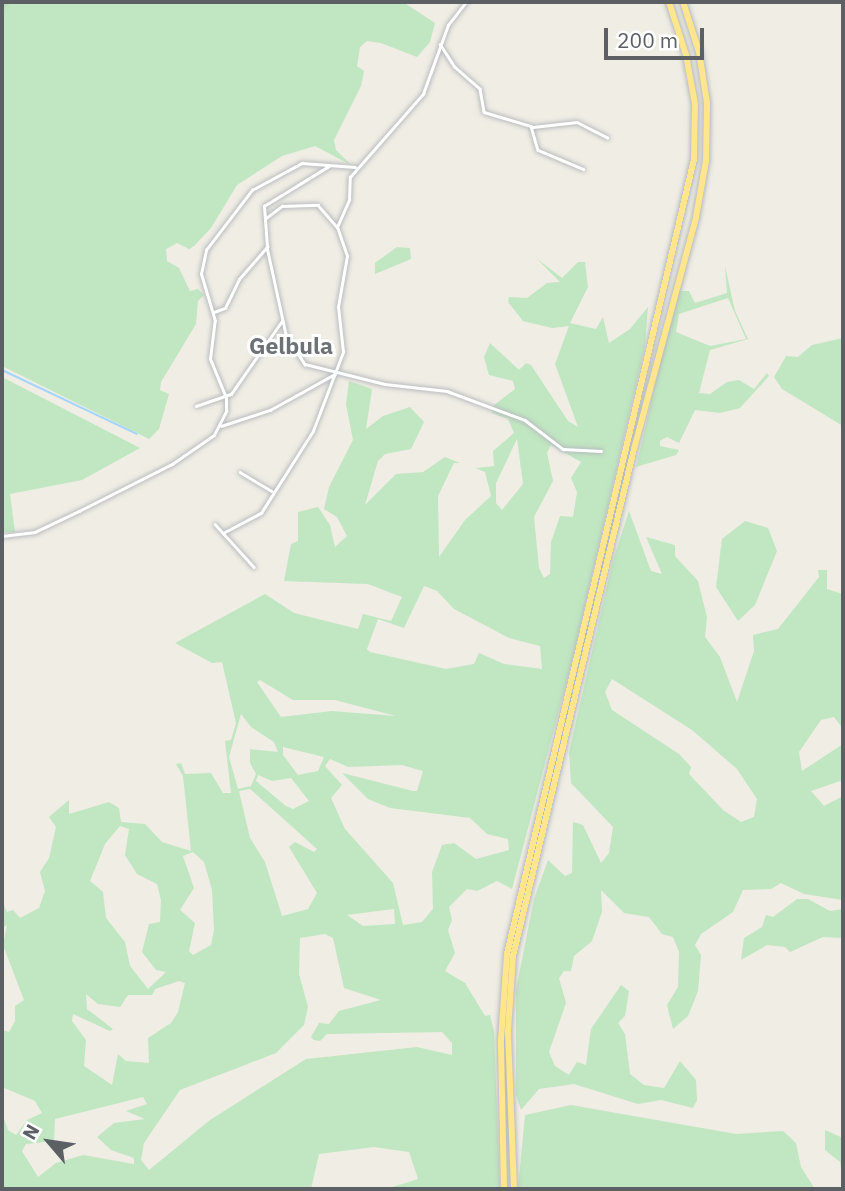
<!DOCTYPE html>
<style>
body{margin:0}
#map{position:relative;width:845px;height:1191px;overflow:hidden;background:#efede4;font-family:"IBM Plex Sans",sans-serif}
div>[style]{position:absolute}
.green>*{inset:0;background:#c0e7c1}
.stream>*{height:2px;margin:-1px;padding:0 1px;transform-origin:1px;border-radius:1px;background:#a4d4ff}
.roads{filter:drop-shadow(0 0 2px #b7babe) drop-shadow(0 0 2px #b7babe)}
.street>*{height:2.5px;margin:-1.25px;padding:0 1.25px;transform-origin:1.25px;border-radius:1.25px;background:#fff}
.highway>*{height:6px;margin:-3px;padding:0 3px;transform-origin:3px;border-radius:3px;background:#ffe58b}
span{translate:-50% -50%;white-space:nowrap;text-align:center;line-height:1.15;-webkit-text-stroke:6px #fff;paint-order:stroke}
.neighbourhood-label{font-size:23px;color:#6d7277;font-weight:700}
.frame{position:absolute;inset:0;border:4px solid #5c6065;pointer-events:none}
.north{position:absolute;left:14px;top:1107px;width:70px;height:70px;-webkit-text-stroke:5px #fff;paint-order:stroke;rotate:299deg;font-size:19px;font-weight:700;line-height:28px;text-align:center;color:#5c6065}
.north::after{content:'';display:block;margin:auto;width:24px;height:32px;background:#5c6065;clip-path:polygon(50% 0,100% 100%,50% 72%,0 100%)}
.scale{position:absolute;left:604px;top:28px;width:100px;height:32px;box-sizing:border-box;border:4px solid #5c6065;border-top:0;padding-left:9px;font-size:21px;line-height:24px;white-space:nowrap;color:#5c6065;-webkit-text-stroke:5px #fff;paint-order:stroke}
</style>
<div id="map">
<div class="green">
<div style="clip-path:polygon(2px 2px,403px 2px,435px 23px,430px 42px,417px 57px,381px 43px,367px 41px,360px 47px,357px 66px,364px 71px,361px 86px,334px 140px,336px 150px,351px 165px,315px 146px,282px 156px,237px 185px,211px 228px,194px 246px,189px 249px,177px 243px,166px 249px,167px 261px,179px 268px,190px 291px,198px 289px,204px 295px,198px 301px,196px 324px,161px 382px,160px 390px,169px 394px,159px 429px,149px 439px,2px 366px)"></div>
<div style="clip-path:polygon(397px 247px,410px 248px,411px 259px,375px 274px,375px 263px)"></div>
<div style="clip-path:polygon(evenodd,536px 258px,562px 278px,578px 262px,585px 262px,588px 287px,570px 323px,596px 329px,603px 317px,609px 343px,630px 329px,648px 307px,645px 346px,574px 653px,512px 889px,497px 881px,477px 891px,467px 889px,449px 907px,452px 920px,448px 930px,455px 953px,445px 971px,465px 983px,485px 1016px,490px 1015px,494px 1031px,500px 1189px,386px 1189px,418px 1179px,409px 1152px,374px 1147px,319px 1154px,311px 1189px,2px 1189px,2px 1113px,8px 1130px,16px 1135px,27px 1120px,42px 1113px,35px 1101px,2px 1087px,2px 1030px,9px 1032px,15px 1021px,15px 1006px,24px 1000px,3px 945px,7px 925px,2px 928px,2px 901px,7px 912px,13px 910px,20px 918px,39px 908px,45px 891px,40px 872px,49px 858px,56px 827px,49px 817px,69px 800px,69px 814px,109px 802px,119px 808px,121px 822px,145px 824px,162px 842px,191px 851px,183px 776px,176px 764px,181px 763px,185px 774px,211px 773px,223px 793px,231px 793px,225px 741px,231px 740px,236px 723px,222px 662px,212px 663px,175px 643px,265px 594px,294px 613px,358px 629px,363px 614px,391px 621px,402px 597px,368px 584px,284px 581px,291px 544px,298px 541px,298px 512px,318px 507px,330px 525px,335px 547px,347px 536px,337px 517px,324px 509px,329px 487px,353px 440px,346px 404px,349px 381px,372px 389px,366px 429px,383px 416px,410px 407px,424px 422px,411px 449px,385px 454px,378px 461px,365px 505px,396px 474px,423px 472px,445px 457px,460px 463px,454px 463px,438px 496px,439px 557px,465px 520px,491px 496px,485px 472px,476px 468px,494px 466px,493px 451px,514px 433px,508px 419px,492px 413px,493px 406px,515px 389px,513px 381px,489px 375px,484px 357px,490px 343px,519px 370px,526px 363px,531px 365px,568px 421px,578px 427px,555px 364px,569px 326px,552px 328px,523px 321px,508px 302px,509px 297px,527px 298px,547px 283px,560px 282px,536px 258px,517px 439px,523px 484px,502px 510px,496px 503px,496px 483px,517px 439px,536px 258px,551px 445px,581px 462px,571px 478px,577px 492px,573px 517px,560px 516px,551px 542px,550px 574px,544px 578px,539px 568px,534px 517px,553px 481px,547px 453px,551px 445px,536px 258px,424px 586px,437px 591px,454px 609px,509px 638px,540px 646px,542px 669px,504px 664px,479px 653px,474px 664px,446px 669px,370px 652px,367px 649px,378px 619px,404px 628px,424px 586px,536px 258px,260px 680px,293px 700px,335px 700px,396px 716px,332px 711px,281px 717px,257px 682px,260px 680px,536px 258px,241px 714px,251px 727px,274px 742px,278px 752px,250px 749px,250px 763px,256px 774px,251px 786px,238px 789px,229px 757px,241px 714px,536px 258px,283px 747px,324px 757px,318px 771px,298px 775px,283px 755px,283px 747px,536px 258px,330px 759px,348px 767px,402px 765px,423px 771px,417px 791px,413px 791px,342px 773px,368px 799px,390px 808px,470px 818px,487px 834px,508px 839px,509px 850px,476px 859px,454px 843px,442px 845px,432px 872px,433px 909px,422px 922px,403px 925px,393px 883px,345px 829px,331px 798px,342px 785px,325px 766px,330px 759px,536px 258px,258px 775px,272px 781px,291px 778px,309px 801px,293px 809px,286px 806px,256px 781px,258px 775px,536px 258px,250px 789px,317px 849px,314px 852px,295px 842px,289px 847px,317px 893px,308px 909px,282px 916px,265px 862px,250px 838px,239px 791px,250px 789px,536px 258px,120px 826px,129px 829px,125px 855px,137px 874px,157px 884px,161px 900px,160px 922px,149px 924px,142px 952px,156px 970px,166px 972px,148px 989px,130px 966px,125px 942px,106px 918px,103px 892px,90px 881px,105px 844px,120px 826px,536px 258px,193px 852px,204px 862px,212px 890px,214px 930px,211px 945px,193px 955px,189px 951px,195px 923px,180px 910px,194px 888px,183px 856px,193px 852px,536px 258px,394px 909px,395px 924px,363px 926px,347px 915px,394px 909px,536px 258px,325px 934px,333px 938px,344px 988px,381px 1000px,339px 1011px,329px 1024px,319px 1023px,311px 1037px,314px 1040px,320px 1041px,327px 1034px,442px 1032px,452px 1043px,452px 1055px,417px 1047px,306px 1059px,210px 1120px,149px 1170px,141px 1160px,144px 1143px,180px 1090px,276px 1053px,304px 1025px,308px 1007px,299px 974px,300px 938px,325px 934px,536px 258px,179px 981px,185px 983px,178px 1012px,171px 1023px,148px 1038px,149px 1063px,126px 1061px,118px 1054px,112px 1085px,84px 1066px,86px 1040px,72px 1021px,73px 1014px,110px 1031px,113px 1029px,87px 1009px,86px 994px,98px 1004px,120px 1007px,128px 995px,152px 995px,155px 989px,179px 981px,536px 258px,143px 1097px,147px 1104px,126px 1111px,145px 1119px,114px 1123px,97px 1137px,111px 1150px,134px 1158px,134px 1164px,83px 1155px,56px 1163px,38px 1177px,22px 1151px,26px 1144px,54px 1141px,55px 1119px,143px 1097px)"></div>
<div style="clip-path:polygon(evenodd,725px 266px,735px 311px,748px 339px,710px 350px,699px 393px,710px 394px,727px 382px,739px 380px,754px 389px,767px 373px,769px 376px,740px 408px,720px 413px,695px 410px,679px 443px,667px 437px,660px 441px,660px 446px,679px 450px,676px 455px,636px 467px,675px 298px,680px 291px,689px 291px,695px 303px,727px 293px,725px 266px,728px 298px,746px 339px,710px 346px,676px 332px,679px 314px,728px 298px)"></div>
<div style="clip-path:polygon(843px 338px,843px 426px,782px 389px,774px 377px,786px 356px,798px 357px,812px 345px)"></div>
<div style="clip-path:polygon(2px 377px,140px 448px,82px 480px,10px 494px,15px 532px,2px 532px)"></div>
<div style="clip-path:polygon(evenodd,629px 511px,651px 571px,662px 574px,646px 537px,675px 545px,675px 556px,698px 581px,707px 617px,705px 637px,720px 657px,737px 702px,754px 651px,753px 635px,778px 629px,819px 577px,818px 570px,827px 570px,827px 589px,843px 594px,843px 729px,834px 717px,821px 720px,799px 752px,802px 771px,843px 744px,843px 780px,811px 791px,824px 806px,843px 796px,843px 900px,804px 894px,781px 883px,771px 889px,743px 890px,733px 912px,701px 934px,695px 945px,701px 955px,698px 991px,688px 1016px,673px 1029px,667px 1005px,678px 987px,679px 952px,673px 937px,662px 934px,649px 917px,624px 913px,601px 890px,602px 912px,592px 941px,574px 956px,571px 971px,564px 971px,559px 978px,566px 1003px,549px 1052px,555px 1066px,569px 1075px,577px 1062px,586px 1065px,591px 1029px,621px 985px,629px 991px,625px 1016px,618px 1023px,625px 1034px,630px 1074px,644px 1085px,664px 1088px,680px 1061px,696px 1080px,697px 1100px,693px 1108px,661px 1100px,638px 1104px,574px 1084px,539px 1089px,521px 1110px,516px 1095px,516px 990px,534px 899px,548px 860px,565px 876px,572px 873px,573px 822px,583px 825px,601px 863px,609px 853px,613px 827px,571px 783px,569px 752px,613px 560px,629px 511px,612px 679px,692px 730px,737px 769px,757px 799px,754px 817px,741px 822px,723px 810px,689px 774px,691px 767px,679px 754px,612px 710px,605px 692px,612px 679px)"></div>
<div style="clip-path:polygon(745px 521px,768px 528px,777px 551px,755px 605px,738px 621px,716px 587px,722px 539px)"></div>
<div style="clip-path:polygon(797px 899px,808px 899px,830px 911px,843px 909px,843px 938px,823px 937px,790px 952px,785px 947px,767px 945px,741px 960px,744px 938px,762px 927px,766px 915px,773px 917px)"></div>
<div style="clip-path:polygon(571px 1105px,736px 1134px,783px 1131px,796px 1143px,801px 1167px,815px 1189px,518px 1189px,525px 1115px)"></div>
<div style="clip-path:polygon(825px 1130px,843px 1138px,843px 1182px,840px 1162px,825px 1150px)"></div>
</div>
<div class="stream">
<div style="left:2px;top:370px;width:149px;rotate:25.4deg"></div>
</div>
<div class="roads">
<div class="street">
<div style="left:2px;top:4px;width:2px;rotate:-63deg"></div>
<div style="left:440px;top:44px;width:27px;rotate:57deg"></div>
<div style="left:455px;top:67px;width:33px;rotate:41deg"></div>
<div style="left:480px;top:89px;width:23px;rotate:80deg"></div>
<div style="left:484px;top:112px;width:49px;rotate:16.6deg"></div>
<div style="left:531px;top:126px;width:25px;rotate:74deg"></div>
<div style="left:538px;top:150px;width:49px;rotate:22.9deg"></div>
<div style="left:533px;top:127px;width:44px;rotate:-6.5deg"></div>
<div style="left:577px;top:122px;width:34px;rotate:27deg"></div>
<div style="left:266px;top:218px;width:20px;rotate:-37deg"></div>
<div style="left:282px;top:206px;width:36px;rotate:-2deg"></div>
<div style="left:318px;top:205px;width:29px;rotate:49deg"></div>
<div style="left:267px;top:247px;width:89px;rotate:77.7deg"></div>
<div style="left:286px;top:334px;width:36px;rotate:58deg"></div>
<div style="left:305px;top:364px;width:82px;rotate:14deg"></div>
<div style="left:385px;top:384px;width:62px;rotate:6.4deg"></div>
<div style="left:447px;top:391px;width:83px;rotate:20.4deg"></div>
<div style="left:525px;top:420px;width:48px;rotate:37.3deg"></div>
<div style="left:563px;top:449px;width:38px;rotate:3deg"></div>
<div style="left:214px;top:312px;width:12px;rotate:-20deg"></div>
<div style="left:225px;top:308px;width:32px;rotate:-64deg"></div>
<div style="left:239px;top:279px;width:43px;rotate:-48.8deg"></div>
<div style="left:267px;top:247px;width:41px;rotate:-94.2deg"></div>
<div style="left:264px;top:206px;width:76px;rotate:-31.6deg"></div>
<div style="left:196px;top:406px;width:37px;rotate:-19deg"></div>
<div style="left:231px;top:394px;width:89px;rotate:-55.1deg"></div>
<div style="left:221px;top:426px;width:52px;rotate:-18.1deg"></div>
<div style="left:270px;top:410px;width:74px;rotate:-29deg"></div>
<div style="left:240px;top:472px;width:37px;rotate:31deg"></div>
<div style="left:215px;top:524px;width:58px;rotate:47.8deg"></div>
<div style="left:223px;top:533px;width:43px;rotate:-27.8deg"></div>
<div style="left:261px;top:513px;width:97px;rotate:-57.6deg"></div>
<div style="left:313px;top:431px;width:85px;rotate:-69.2deg"></div>
<div style="left:343px;top:352px;width:45px;rotate:-96.3deg"></div>
<div style="left:338px;top:307px;width:52px;rotate:-80deg"></div>
<div style="left:347px;top:256px;width:31px;rotate:-109deg"></div>
<div style="left:337px;top:227px;width:30px;rotate:-66deg"></div>
<div style="left:349px;top:200px;width:23px;rotate:-88deg"></div>
<div style="left:350px;top:177px;width:111px;rotate:-48.7deg"></div>
<div style="left:423px;top:94px;width:73px;rotate:-70.1deg"></div>
<div style="left:448px;top:25px;width:29px;rotate:-52deg"></div>
<div style="left:2px;top:536px;width:33px;rotate:-7deg"></div>
<div style="left:35px;top:532px;width:49px;rotate:-25.5deg"></div>
<div style="left:79px;top:511px;width:104px;rotate:-26.8deg"></div>
<div style="left:172px;top:464px;width:51px;rotate:-34.6deg"></div>
<div style="left:214px;top:435px;width:27px;rotate:-63deg"></div>
<div style="left:226px;top:411px;width:13px;rotate:-90deg"></div>
<div style="left:226px;top:398px;width:42px;rotate:-112.3deg"></div>
<div style="left:210px;top:359px;width:38px;rotate:-83deg"></div>
<div style="left:215px;top:321px;width:49px;rotate:-106.6deg"></div>
<div style="left:201px;top:274px;width:25px;rotate:-78deg"></div>
<div style="left:206px;top:250px;width:76px;rotate:-52.5deg"></div>
<div style="left:252px;top:190px;width:57px;rotate:-28.4deg"></div>
<div style="left:302px;top:163px;width:53px;rotate:4.3deg"></div>
</div>
<div class="highway">
<div style="left:504px;top:1189px;width:149px;rotate:-91.2deg"></div>
<div style="left:501px;top:1040px;width:86px;rotate:-86deg"></div>
<div style="left:507px;top:954px;width:817px;rotate:-76.76deg"></div>
<div style="left:694px;top:159px;width:55px;rotate:-89deg"></div>
<div style="left:695px;top:104px;width:50px;rotate:-100.4deg"></div>
<div style="left:686px;top:55px;width:56px;rotate:-107.8deg"></div>
<div style="left:514px;top:1189px;width:158px;rotate:-92.2deg"></div>
<div style="left:508px;top:1031px;width:75px;rotate:-86.2deg"></div>
<div style="left:513px;top:956px;width:521px;rotate:-76.58deg"></div>
<div style="left:634px;top:449px;width:240px;rotate:-75deg"></div>
<div style="left:696px;top:217px;width:57px;rotate:-79.9deg"></div>
<div style="left:706px;top:161px;width:58px;rotate:-89deg"></div>
<div style="left:707px;top:103px;width:52px;rotate:-98.9deg"></div>
<div style="left:699px;top:52px;width:52px;rotate:-107.7deg"></div>
</div>
</div>
<div class="neighbourhood-label">
<span style="left:291px;top:345px">Gelbula</span>
</div>
<div class="frame"></div>
<div class="north">N</div>
<div class="scale">200 m</div>
</div>
